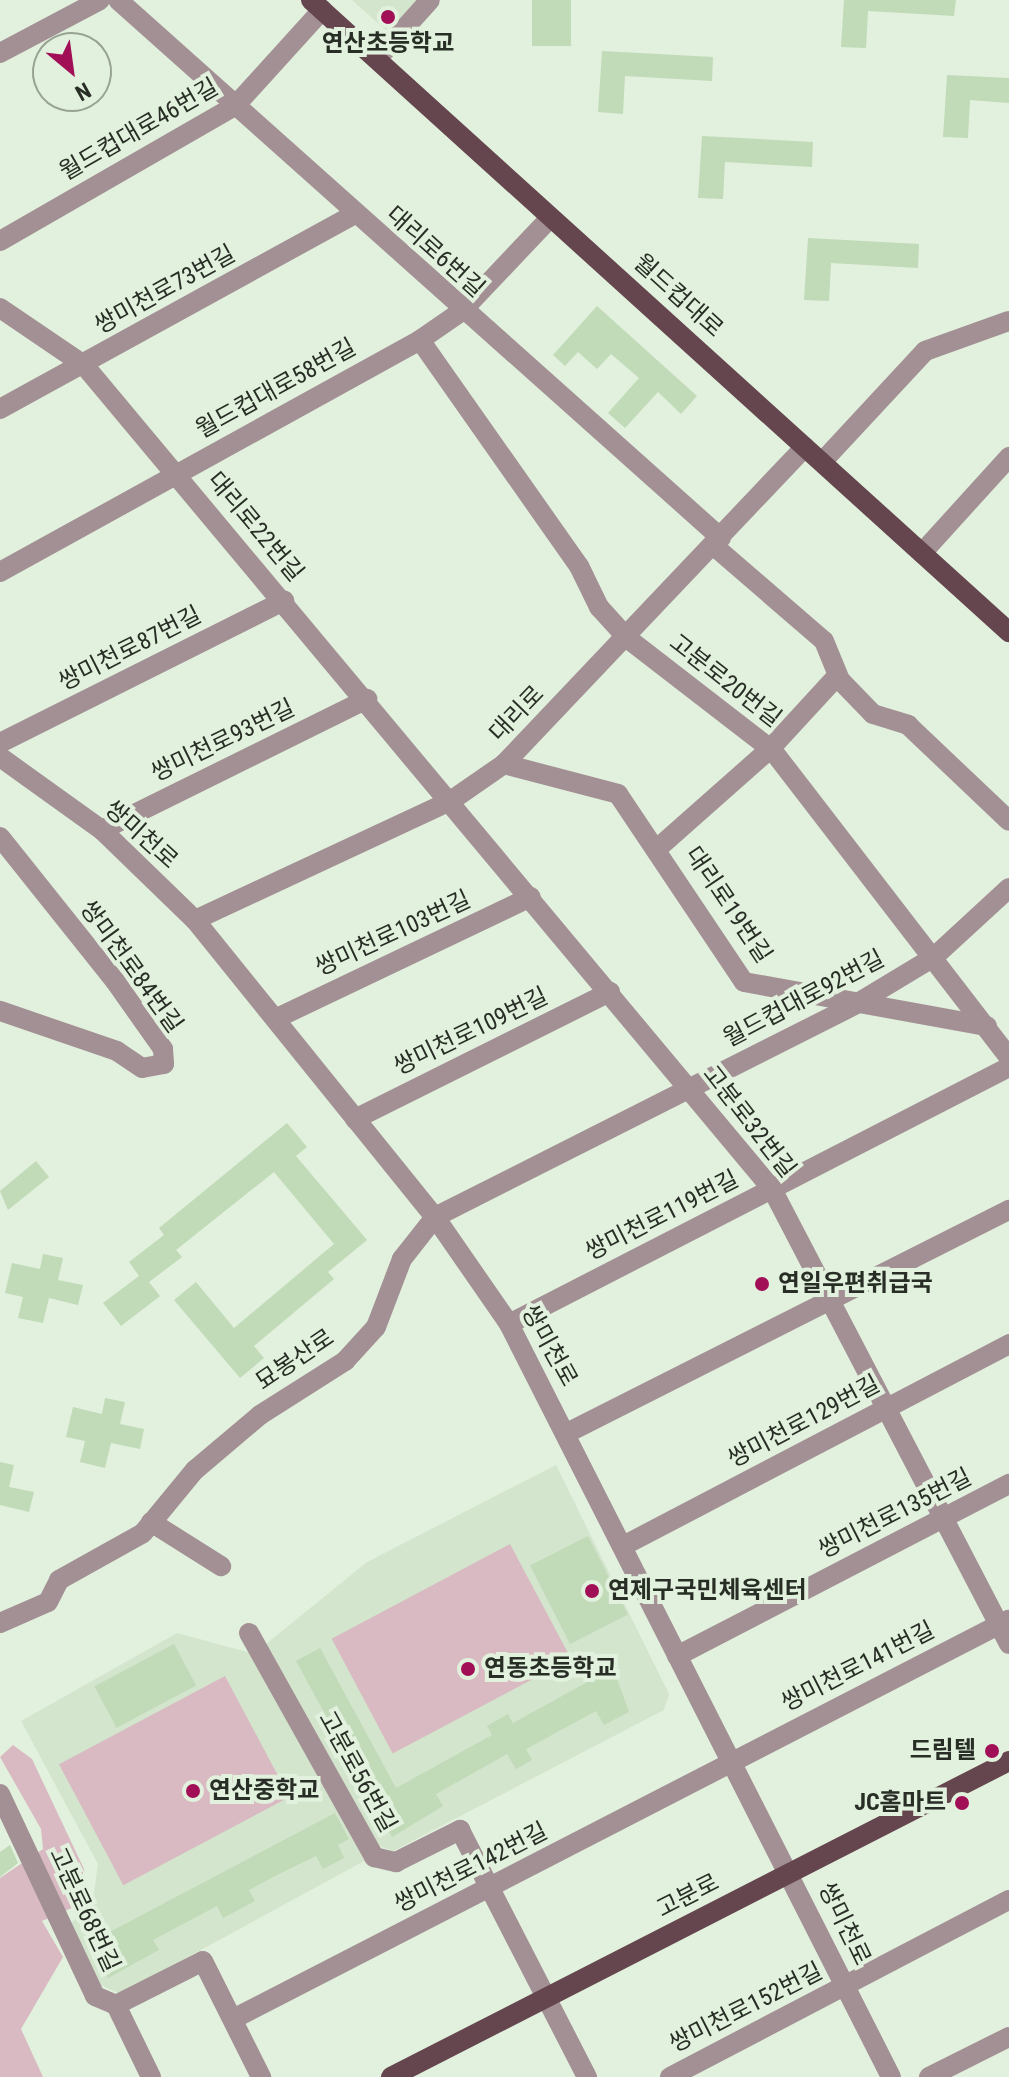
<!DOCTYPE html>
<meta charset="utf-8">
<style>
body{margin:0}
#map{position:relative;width:1009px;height:2077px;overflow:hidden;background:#e2f1dd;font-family:"Roboto Condensed","Noto Sans KR",sans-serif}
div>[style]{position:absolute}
.built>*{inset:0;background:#d3e5cc}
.green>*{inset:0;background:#d9bac2;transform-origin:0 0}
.building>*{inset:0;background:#c1dab8;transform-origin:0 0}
.minor>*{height:20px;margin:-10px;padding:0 10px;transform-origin:10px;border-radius:10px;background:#a39095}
.major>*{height:20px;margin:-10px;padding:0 10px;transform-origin:10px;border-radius:10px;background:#65464f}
.dots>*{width:22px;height:22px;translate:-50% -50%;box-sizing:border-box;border:4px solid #e2f1dd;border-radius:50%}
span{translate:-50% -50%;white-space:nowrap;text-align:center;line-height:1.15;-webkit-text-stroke:8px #e2f1dd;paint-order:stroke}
.poi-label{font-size:24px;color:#282e26;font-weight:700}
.left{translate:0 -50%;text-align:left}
.right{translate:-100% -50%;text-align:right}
.street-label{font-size:24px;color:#282e26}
.north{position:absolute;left:32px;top:32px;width:80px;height:80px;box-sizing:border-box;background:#e2f1dd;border:2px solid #98a394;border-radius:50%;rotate:151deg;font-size:22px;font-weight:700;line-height:32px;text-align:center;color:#282e26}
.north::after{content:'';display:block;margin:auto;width:28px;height:36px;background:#a11057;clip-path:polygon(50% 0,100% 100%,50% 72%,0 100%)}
</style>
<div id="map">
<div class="built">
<div style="clip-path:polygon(352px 0,421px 0,390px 34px)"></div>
<div style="clip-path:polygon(556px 1465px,669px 1694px,664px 1710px,393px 1851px,377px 1845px,266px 1644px,367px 1562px)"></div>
<div style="clip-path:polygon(177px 1633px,251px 1653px,366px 1860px,120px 1994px,99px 1984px,71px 1922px,92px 1908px,98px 1864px,21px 1721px)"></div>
</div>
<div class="green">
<div style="left:510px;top:1544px;width:130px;height:202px;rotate:62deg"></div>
<div style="left:225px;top:1676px;width:137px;height:188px;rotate:62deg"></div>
<div style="clip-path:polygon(13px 1745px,32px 1759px,84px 1869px,74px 1907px,42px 1921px,63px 1957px,21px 2029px,43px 2077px,0 2077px,0 1878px,43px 1849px,41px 1829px,0 1757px)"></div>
</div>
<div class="building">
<div style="left:532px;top:0;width:39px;height:46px"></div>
<div style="clip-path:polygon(844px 0,956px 0,954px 16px,868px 11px,866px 48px,841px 47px)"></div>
<div style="clip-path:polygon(602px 51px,713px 57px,712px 81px,625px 76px,623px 114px,598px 112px)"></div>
<div style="clip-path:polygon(947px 75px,1009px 78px,1009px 103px,970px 100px,968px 138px,943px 137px)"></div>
<div style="clip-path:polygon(702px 136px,813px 142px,812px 167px,725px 162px,723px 199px,698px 198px)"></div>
<div style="clip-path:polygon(808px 238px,919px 244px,918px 268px,831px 263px,829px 301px,804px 300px)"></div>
<div style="clip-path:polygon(597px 306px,697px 396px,681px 414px,658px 392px,625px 428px,608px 413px,639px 378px,611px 354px,597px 369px,578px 352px,565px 366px,553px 355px)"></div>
<div style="clip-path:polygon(287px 1123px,307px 1147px,296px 1156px,367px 1240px,328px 1272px,334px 1279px,254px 1346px,264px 1358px,240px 1378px,174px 1300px,196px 1282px,234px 1328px,334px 1244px,274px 1172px,176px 1250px,182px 1257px,149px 1282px,160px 1296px,121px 1326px,103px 1303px,139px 1276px,129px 1262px,164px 1235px,159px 1228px)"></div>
<div style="clip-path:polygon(36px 1161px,49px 1177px,8px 1210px,0 1191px)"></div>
<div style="clip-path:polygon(43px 1254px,63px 1258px,58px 1280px,83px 1285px,78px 1305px,49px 1298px,43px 1323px,18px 1318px,23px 1297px,5px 1293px,12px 1263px,40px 1269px)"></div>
<div style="clip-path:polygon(105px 1398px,125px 1402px,120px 1424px,144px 1429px,140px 1449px,111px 1443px,105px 1468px,80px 1462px,85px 1441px,66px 1437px,73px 1407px,102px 1414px)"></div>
<div style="clip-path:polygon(0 1462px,14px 1465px,9px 1487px,34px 1492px,29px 1512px,0 1505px)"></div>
<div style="left:588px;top:1536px;width:88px;height:65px;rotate:63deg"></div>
<div style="left:174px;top:1644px;width:47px;height:90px;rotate:62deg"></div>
<div style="clip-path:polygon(320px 1648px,396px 1788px,492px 1735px,487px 1726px,508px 1714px,513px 1723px,613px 1668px,629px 1712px,604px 1725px,596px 1711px,526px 1749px,532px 1760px,516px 1769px,507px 1754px,436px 1794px,443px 1806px,392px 1837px,296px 1661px)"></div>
<div style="clip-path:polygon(335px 1813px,349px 1839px,338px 1845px,344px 1858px,323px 1869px,316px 1856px,279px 1874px,249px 1890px,255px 1901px,223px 1918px,217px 1906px,153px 1940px,159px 1950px,108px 1978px,89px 1943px)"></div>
<div style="clip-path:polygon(10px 1845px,18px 1863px,0 1877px,0 1852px)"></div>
</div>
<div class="minor">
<div style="left:118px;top:0;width:808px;rotate:41.74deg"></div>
<div style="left:0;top:53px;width:113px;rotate:-27.9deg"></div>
<div style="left:377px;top:59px;width:79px;rotate:-48.1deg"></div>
<div style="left:0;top:241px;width:271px;rotate:-29.9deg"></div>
<div style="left:235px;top:106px;width:130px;rotate:-47.8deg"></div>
<div style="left:0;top:308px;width:102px;rotate:34.2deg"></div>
<div style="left:84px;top:365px;width:1073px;rotate:50.14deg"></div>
<div style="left:772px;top:1189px;width:513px;rotate:62.49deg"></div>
<div style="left:420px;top:340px;width:276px;rotate:54.9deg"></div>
<div style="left:579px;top:566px;width:46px;rotate:64deg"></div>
<div style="left:599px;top:607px;width:42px;rotate:47.9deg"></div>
<div style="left:627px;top:638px;width:185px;rotate:37.7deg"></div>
<div style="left:773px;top:751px;width:387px;rotate:52.4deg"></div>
<div style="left:0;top:409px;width:405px;rotate:-28.8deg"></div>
<div style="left:822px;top:462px;width:151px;rotate:-47.1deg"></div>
<div style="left:925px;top:351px;width:89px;rotate:-19.7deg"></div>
<div style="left:714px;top:546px;width:145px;rotate:40.8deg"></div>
<div style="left:824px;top:641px;width:42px;rotate:67.7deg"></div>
<div style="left:840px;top:680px;width:47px;rotate:45.9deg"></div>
<div style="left:873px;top:714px;width:37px;rotate:17deg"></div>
<div style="left:908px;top:725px;width:139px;rotate:43.5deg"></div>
<div style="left:922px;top:553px;width:130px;rotate:-47.8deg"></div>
<div style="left:0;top:572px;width:480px;rotate:-28.9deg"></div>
<div style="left:420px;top:340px;width:51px;rotate:-34.6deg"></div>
<div style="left:462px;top:311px;width:129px;rotate:-46.6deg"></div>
<div style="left:0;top:743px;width:318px;rotate:-26.6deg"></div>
<div style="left:0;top:757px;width:125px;rotate:35.6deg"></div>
<div style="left:102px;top:830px;width:129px;rotate:44.1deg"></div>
<div style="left:195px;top:920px;width:382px;rotate:51.1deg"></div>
<div style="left:435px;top:1217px;width:130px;rotate:55.3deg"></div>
<div style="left:509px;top:1324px;width:844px;rotate:63.1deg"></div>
<div style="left:504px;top:764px;width:118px;rotate:14.7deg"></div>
<div style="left:618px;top:794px;width:226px;rotate:56.2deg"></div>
<div style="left:744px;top:982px;width:247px;rotate:10.3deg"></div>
<div style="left:102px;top:830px;width:296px;rotate:-26.3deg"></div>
<div style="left:0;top:837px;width:184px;rotate:51.4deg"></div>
<div style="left:115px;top:981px;width:83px;rotate:54.8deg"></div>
<div style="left:163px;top:1049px;width:15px;rotate:86deg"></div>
<div style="left:164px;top:1064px;width:22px;rotate:170deg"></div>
<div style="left:142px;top:1068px;width:30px;rotate:-146deg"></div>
<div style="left:117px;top:1051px;width:124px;rotate:-161.1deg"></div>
<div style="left:658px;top:848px;width:149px;rotate:-41.5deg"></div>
<div style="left:770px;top:749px;width:100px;rotate:-47.4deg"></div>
<div style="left:195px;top:920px;width:284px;rotate:-25deg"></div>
<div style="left:452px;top:800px;width:63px;rotate:-34.7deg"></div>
<div style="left:504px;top:764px;width:437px;rotate:-46.5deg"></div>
<div style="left:277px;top:1018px;width:281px;rotate:-25.5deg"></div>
<div style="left:355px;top:1119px;width:285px;rotate:-26.5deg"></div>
<div style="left:509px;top:1324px;width:562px;rotate:-27.2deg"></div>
<div style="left:567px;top:1433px;width:495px;rotate:-26.8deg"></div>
<div style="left:151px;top:1522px;width:83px;rotate:32.2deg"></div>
<div style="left:623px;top:1546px;width:436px;rotate:-27.6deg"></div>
<div style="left:0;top:1623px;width:52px;rotate:-23.6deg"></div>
<div style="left:48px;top:1602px;width:25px;rotate:-63deg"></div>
<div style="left:59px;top:1580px;width:96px;rotate:-29.2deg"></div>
<div style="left:143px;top:1533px;width:82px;rotate:-50.5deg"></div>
<div style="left:195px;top:1470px;width:85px;rotate:-40.2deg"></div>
<div style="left:260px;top:1415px;width:101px;rotate:-32.4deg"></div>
<div style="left:345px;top:1361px;width:46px;rotate:-47.6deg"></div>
<div style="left:376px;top:1327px;width:73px;rotate:-69.1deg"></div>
<div style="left:402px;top:1259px;width:53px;rotate:-51.8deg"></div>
<div style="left:435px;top:1217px;width:472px;rotate:-26.8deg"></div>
<div style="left:856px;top:1004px;width:91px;rotate:-31.1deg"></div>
<div style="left:934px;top:957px;width:102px;rotate:-42.6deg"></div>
<div style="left:249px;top:1633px;width:257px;rotate:60.8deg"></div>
<div style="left:374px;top:1857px;width:23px;rotate:13deg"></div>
<div style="left:396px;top:1862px;width:72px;rotate:-26.6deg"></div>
<div style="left:460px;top:1830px;width:278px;rotate:62.8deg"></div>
<div style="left:677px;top:1656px;width:374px;rotate:-27.4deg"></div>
<div style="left:0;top:1794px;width:223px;rotate:64.8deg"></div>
<div style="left:95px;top:1996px;width:23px;rotate:23deg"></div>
<div style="left:116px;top:2005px;width:97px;rotate:-26.8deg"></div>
<div style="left:203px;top:1961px;width:130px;rotate:63.4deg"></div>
<div style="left:116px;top:2005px;width:80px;rotate:64.1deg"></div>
<div style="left:233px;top:2019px;width:872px;rotate:-27.24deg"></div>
<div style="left:670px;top:2077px;width:382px;rotate:-27.6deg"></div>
<div style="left:929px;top:2077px;width:89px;rotate:-26.6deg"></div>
</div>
<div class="major">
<div style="left:311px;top:0;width:942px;rotate:42.16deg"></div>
<div style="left:391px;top:2077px;width:694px;rotate:-27.08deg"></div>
</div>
<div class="dots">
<div style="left:388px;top:17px;background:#a11057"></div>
<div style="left:762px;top:1284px;background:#a11057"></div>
<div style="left:592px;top:1591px;background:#a11057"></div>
<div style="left:468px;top:1669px;background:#a11057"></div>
<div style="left:992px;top:1751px;background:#a11057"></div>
<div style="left:193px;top:1791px;background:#a11057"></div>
<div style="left:962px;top:1803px;background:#a11057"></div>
</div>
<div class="poi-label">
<span style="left:388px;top:44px">연산초등학교</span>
<span class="left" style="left:778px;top:1284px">연일우편취급국</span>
<span class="left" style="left:608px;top:1591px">연제구국민체육센터</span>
<span class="left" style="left:484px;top:1669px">연동초등학교</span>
<span class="right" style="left:976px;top:1751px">드림텔</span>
<span class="left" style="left:209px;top:1791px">연산중학교</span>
<span class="right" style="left:946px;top:1803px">JC홈마트</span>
</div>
<div class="street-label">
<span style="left:139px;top:130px;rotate:-30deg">월드컵대로46번길</span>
<span style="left:435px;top:252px;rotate:42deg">대리로6번길</span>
<span style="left:165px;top:290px;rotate:-29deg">쌍미천로73번길</span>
<span style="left:678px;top:296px;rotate:42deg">월드컵대로</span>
<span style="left:276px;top:389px;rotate:-29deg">월드컵대로58번길</span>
<span style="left:255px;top:527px;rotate:50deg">대리로22번길</span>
<span style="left:130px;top:649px;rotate:-27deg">쌍미천로87번길</span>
<span style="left:725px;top:681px;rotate:38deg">고분로20번길</span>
<span style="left:517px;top:714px;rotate:-46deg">대리로</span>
<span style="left:223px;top:741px;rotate:-26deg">쌍미천로93번길</span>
<span style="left:141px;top:835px;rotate:42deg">쌍미천로</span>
<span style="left:728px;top:905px;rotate:56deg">대리로19번길</span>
<span style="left:393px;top:934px;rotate:-25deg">쌍미천로103번길</span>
<span style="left:131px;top:967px;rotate:54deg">쌍미천로84번길</span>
<span style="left:804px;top:999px;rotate:-28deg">월드컵대로92번길</span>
<span style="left:471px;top:1032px;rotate:-26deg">쌍미천로109번길</span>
<span style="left:749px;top:1122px;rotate:52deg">고분로32번길</span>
<span style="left:662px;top:1216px;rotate:-27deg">쌍미천로119번길</span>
<span style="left:549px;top:1346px;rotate:61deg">쌍미천로</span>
<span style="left:295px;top:1360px;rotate:-34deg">묘봉산로</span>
<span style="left:804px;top:1422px;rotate:-28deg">쌍미천로129번길</span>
<span style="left:895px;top:1514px;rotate:-27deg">쌍미천로135번길</span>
<span style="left:858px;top:1667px;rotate:-27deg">쌍미천로141번길</span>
<span style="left:357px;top:1772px;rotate:61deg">고분로56번길</span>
<span style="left:471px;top:1868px;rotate:-27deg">쌍미천로142번길</span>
<span style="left:688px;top:1896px;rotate:-27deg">고분로</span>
<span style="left:84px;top:1910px;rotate:65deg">고분로68번길</span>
<span style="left:844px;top:1924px;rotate:64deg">쌍미천로</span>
<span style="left:746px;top:2008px;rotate:-27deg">쌍미천로152번길</span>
</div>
<div class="north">N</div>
</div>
